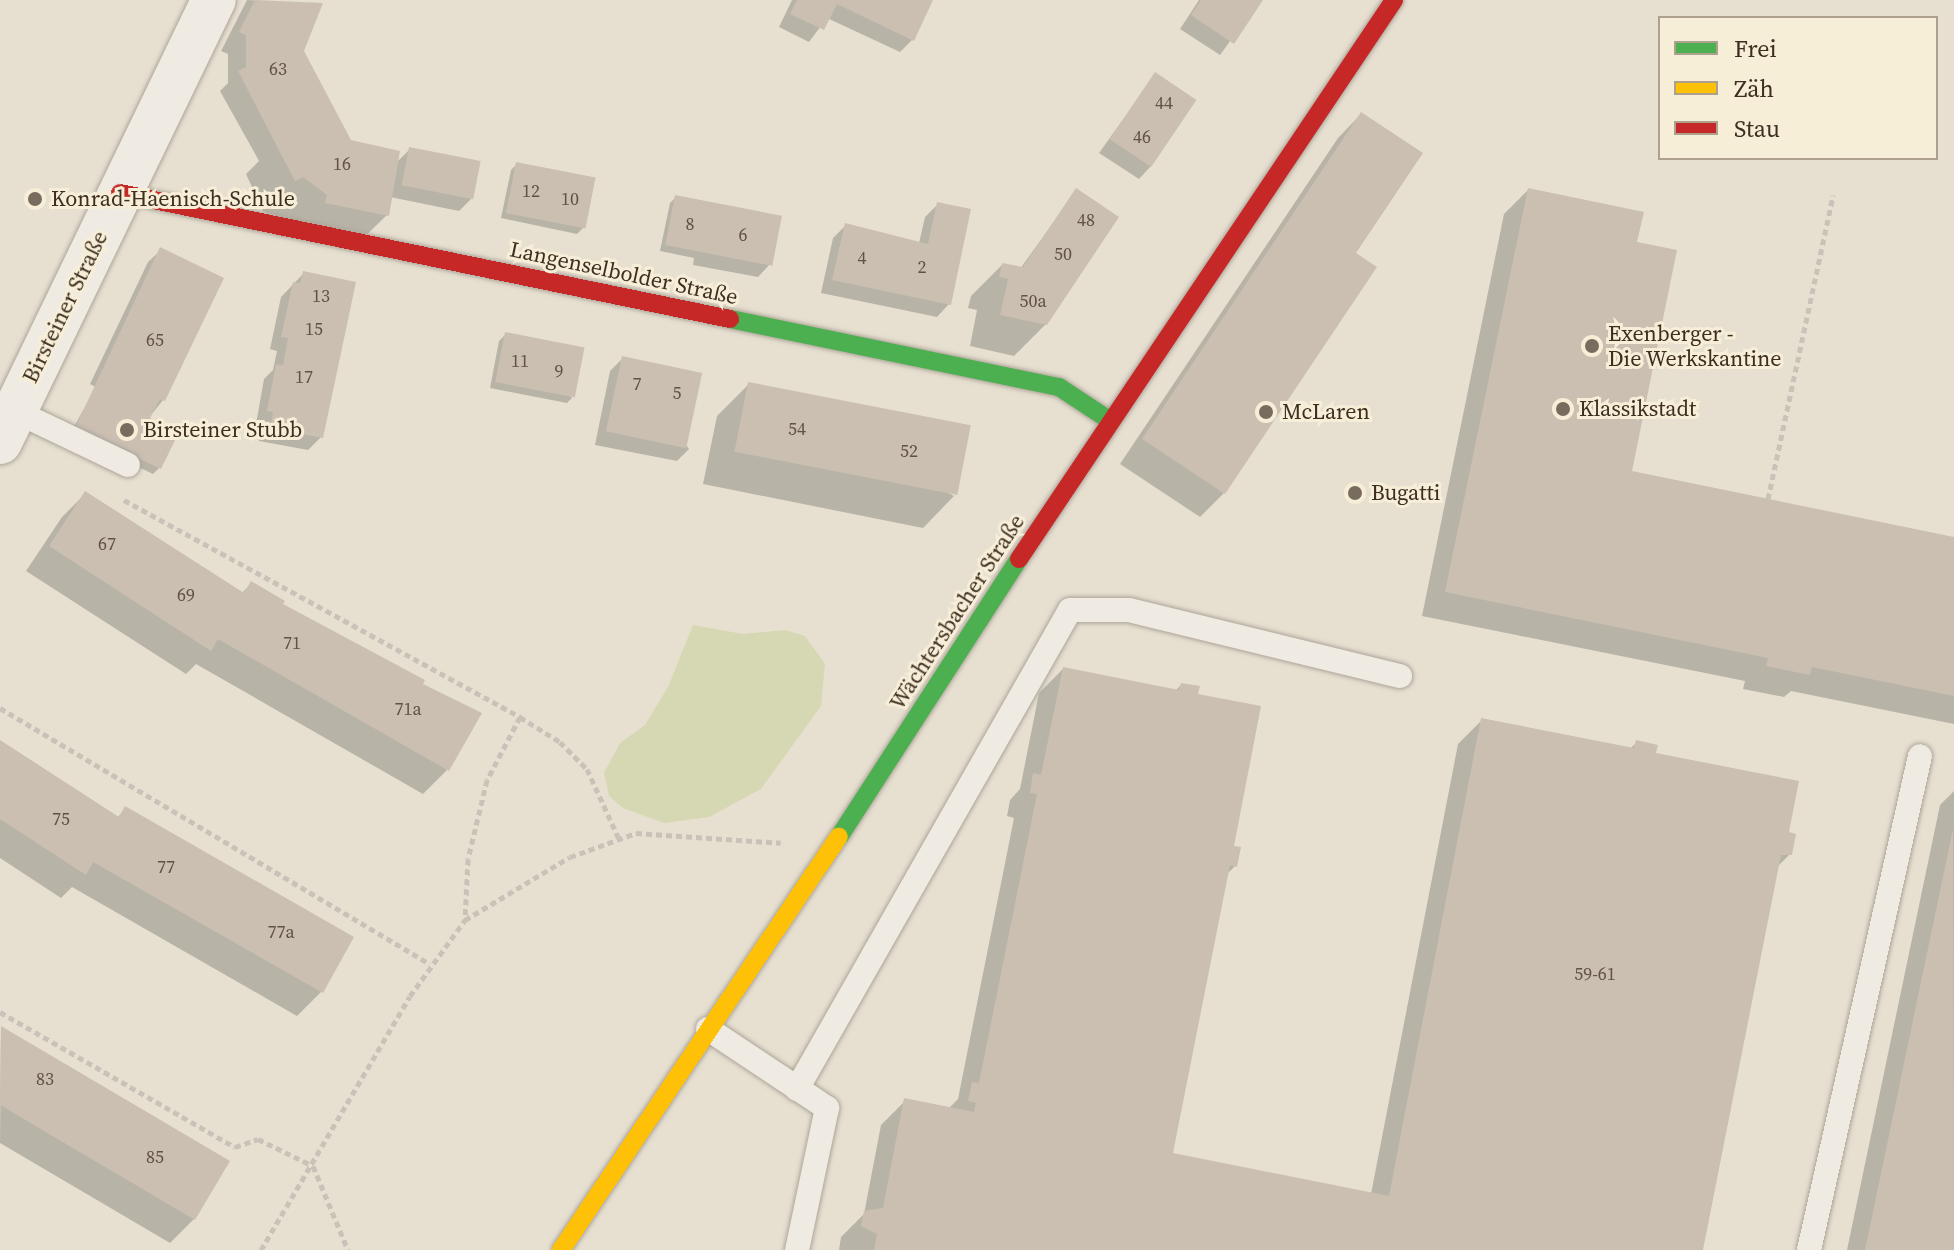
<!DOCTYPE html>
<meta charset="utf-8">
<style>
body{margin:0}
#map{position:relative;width:1954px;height:1250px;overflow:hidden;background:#e7e0d1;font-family:"Source Serif 4",serif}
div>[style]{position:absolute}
.green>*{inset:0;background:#d6d7b3}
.shadow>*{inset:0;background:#0003}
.building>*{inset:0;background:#cbbfb2;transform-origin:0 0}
.path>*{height:5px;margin-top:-2.5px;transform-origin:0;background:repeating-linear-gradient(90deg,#c8c2b9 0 6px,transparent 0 10px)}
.roads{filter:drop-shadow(0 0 2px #ada599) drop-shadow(0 0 2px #ada599)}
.lane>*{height:24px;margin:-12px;padding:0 12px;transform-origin:12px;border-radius:12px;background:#efebe3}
.street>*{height:44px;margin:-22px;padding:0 22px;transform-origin:22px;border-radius:22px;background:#efebe3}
.fast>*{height:18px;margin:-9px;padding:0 9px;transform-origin:9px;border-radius:9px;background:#4caf50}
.slow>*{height:18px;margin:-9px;padding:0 9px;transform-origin:9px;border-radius:9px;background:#ffc107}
.jam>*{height:18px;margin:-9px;padding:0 9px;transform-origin:9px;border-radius:9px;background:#c62828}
.dots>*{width:22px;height:22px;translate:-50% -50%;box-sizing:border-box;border:4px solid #f7eed8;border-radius:50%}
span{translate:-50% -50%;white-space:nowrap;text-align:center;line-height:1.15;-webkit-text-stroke:6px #f7eed8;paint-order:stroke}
.number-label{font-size:18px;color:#605244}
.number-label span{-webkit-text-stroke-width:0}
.poi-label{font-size:22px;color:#3d2e20}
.left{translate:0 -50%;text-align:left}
.street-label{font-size:22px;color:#3d2e20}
.legend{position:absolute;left:1658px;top:16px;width:280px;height:144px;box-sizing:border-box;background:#f7eed8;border:2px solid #ada18e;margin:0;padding:10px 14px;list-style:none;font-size:24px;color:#3d2e20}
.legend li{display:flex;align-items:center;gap:16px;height:40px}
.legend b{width:40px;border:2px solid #ada18e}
</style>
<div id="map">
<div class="green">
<div style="clip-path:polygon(693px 625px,743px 634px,785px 630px,805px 636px,825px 664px,821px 706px,761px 789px,709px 817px,664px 823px,623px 808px,609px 796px,604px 773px,620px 743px,645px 725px,668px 687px)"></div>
</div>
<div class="shadow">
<div style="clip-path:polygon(247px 0,320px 4px,302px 51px,349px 141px,396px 163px,410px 149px,471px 199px,459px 211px,390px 197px,387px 215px,355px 246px,263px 211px,246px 174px,259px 161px,220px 91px,228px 83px,228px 54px,221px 51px)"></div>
<div style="clip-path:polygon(792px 0,931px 0,912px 40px,900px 52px,827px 18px,809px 42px,779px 27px)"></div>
<div style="clip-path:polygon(1199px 0,1260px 0,1220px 55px,1180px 29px)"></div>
<div style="clip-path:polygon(1155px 75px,1151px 166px,1139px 179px,1099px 153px)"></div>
<div style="clip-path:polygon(1361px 114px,1353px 254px,1224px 493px,1200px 517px,1120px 464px,1338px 138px)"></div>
<div style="clip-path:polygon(517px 164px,583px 228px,577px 234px,501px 218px,511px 170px)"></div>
<div style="clip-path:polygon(1528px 190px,1635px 244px,1629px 473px,1954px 539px,1954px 724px,1791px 691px,1784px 697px,1743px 689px,1745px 681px,1422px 616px,1504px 214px)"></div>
<div style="clip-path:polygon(1076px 191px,1046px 324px,1014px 356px,970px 346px,977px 310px,968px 308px,971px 296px,1002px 265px,1020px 269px)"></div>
<div style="clip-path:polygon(676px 197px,770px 264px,758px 277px,693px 265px,694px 258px,660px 251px,670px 203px)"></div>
<div style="clip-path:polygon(937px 205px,949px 304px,937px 317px,821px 293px,833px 238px,846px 225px,919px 243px,925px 217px)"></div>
<div style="clip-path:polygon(161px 250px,163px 400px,148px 419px,159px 468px,153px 474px,70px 434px,96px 387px,90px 384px,148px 262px)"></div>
<div style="clip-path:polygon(304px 273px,321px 437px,308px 450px,259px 441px,262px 424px,256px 424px,264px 379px,273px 370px,277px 351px,270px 349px,281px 297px)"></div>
<div style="clip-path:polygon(505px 335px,572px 398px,567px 403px,490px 388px,499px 341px)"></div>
<div style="clip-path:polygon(623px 358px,689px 449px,677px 461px,595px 445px,610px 371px)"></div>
<div style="clip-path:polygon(748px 385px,954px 496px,923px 528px,703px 484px,717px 416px)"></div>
<div style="clip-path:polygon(86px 493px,241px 594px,251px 584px,447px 770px,423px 794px,196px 664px,186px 674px,26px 571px,62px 517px)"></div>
<div style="clip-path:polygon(1063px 669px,1175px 691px,1181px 685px,1195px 695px,1235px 866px,1226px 875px,1170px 1155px,1371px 1194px,1458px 744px,1482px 720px,1630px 749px,1636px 743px,1786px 834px,1790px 854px,1777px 867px,1701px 1250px,839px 1250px,841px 1237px,864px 1214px,881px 1125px,905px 1101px,948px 1109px,958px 1099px,1014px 818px,1007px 816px,1010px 800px,1020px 789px,1039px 693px)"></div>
<div style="clip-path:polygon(0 742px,117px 818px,125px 809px,352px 938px,321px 992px,297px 1016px,72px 887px,61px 898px,0 858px)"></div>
<div style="clip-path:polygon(1954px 791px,1954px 1250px,1847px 1250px,1940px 805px)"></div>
<div style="clip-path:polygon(1px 1029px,194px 1219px,170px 1243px,0 1143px)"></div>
</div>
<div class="building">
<div style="clip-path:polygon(255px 0,323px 3px,304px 51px,351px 140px,400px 151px,389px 216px,325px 203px,327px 195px,303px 177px,295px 181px,238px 71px,246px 67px,246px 35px,239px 32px)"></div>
<div style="clip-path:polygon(797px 0,933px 0,914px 41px,837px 4px,824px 30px,790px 14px)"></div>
<div style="clip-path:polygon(1201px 0,1263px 0,1234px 44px,1191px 15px)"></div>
<div style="left:1155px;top:72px;width:50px;height:81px;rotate:34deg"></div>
<div style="clip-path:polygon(1361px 112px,1423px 153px,1356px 253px,1377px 267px,1225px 494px,1142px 439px)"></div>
<div style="left:409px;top:147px;width:73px;height:39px;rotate:11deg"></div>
<div style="left:516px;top:162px;width:81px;height:52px;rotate:11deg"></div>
<div style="clip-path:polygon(1076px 188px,1119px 217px,1047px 325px,1000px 315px,1008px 279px,999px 277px,1002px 263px,1023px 267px)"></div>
<div style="clip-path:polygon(1528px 188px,1644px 212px,1637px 242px,1677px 250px,1632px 471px,1954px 537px,1954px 696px,1812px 667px,1810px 675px,1766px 666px,1768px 658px,1445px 592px)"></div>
<div style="left:675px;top:195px;width:109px;height:51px;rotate:11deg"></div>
<div style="clip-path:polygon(937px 202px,971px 209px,951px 305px,832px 280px,845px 223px,928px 244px)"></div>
<div style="clip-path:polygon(160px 247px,224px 278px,165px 401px,160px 399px,150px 418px,179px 432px,161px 469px,75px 428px)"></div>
<div style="clip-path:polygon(303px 271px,356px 282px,323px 438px,270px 428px,273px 412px,267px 411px,276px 364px,283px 365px,288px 338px,281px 337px,293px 282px,300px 283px)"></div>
<div style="left:505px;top:332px;width:81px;height:51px;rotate:11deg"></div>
<div style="left:622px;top:356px;width:82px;height:77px;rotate:12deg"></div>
<div style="left:748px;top:382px;width:227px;height:71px;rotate:11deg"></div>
<div style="clip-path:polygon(85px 491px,244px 593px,251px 581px,285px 601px,283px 604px,425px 680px,423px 684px,482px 713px,449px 771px,218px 639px,211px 651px,49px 546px)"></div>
<div style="clip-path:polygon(1063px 667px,1179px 690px,1181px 683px,1200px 686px,1198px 694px,1261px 706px,1234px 846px,1241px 847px,1237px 867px,1230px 865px,1173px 1153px,1389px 1196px,1481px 718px,1634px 748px,1636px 740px,1658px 745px,1656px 753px,1799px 781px,1789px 832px,1796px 834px,1792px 855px,1781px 855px,1703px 1250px,874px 1250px,877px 1234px,861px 1226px,864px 1211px,883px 1208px,904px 1098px,974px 1112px,976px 1103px,968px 1101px,972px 1082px,979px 1083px,1037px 794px,1030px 793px,1033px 773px,1041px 775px)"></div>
<div style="clip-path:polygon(0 740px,119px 817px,125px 806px,354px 937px,323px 993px,93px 862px,86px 875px,0 819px)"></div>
<div style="clip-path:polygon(1953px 829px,1954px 1250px,1865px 1250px)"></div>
<div style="clip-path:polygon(1px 1026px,230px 1161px,195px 1220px,0 1105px)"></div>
</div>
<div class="path">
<div style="left:1768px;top:499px;width:311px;rotate:-77.9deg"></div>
<div style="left:124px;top:500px;width:452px;rotate:28.7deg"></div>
<div style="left:520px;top:717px;width:71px;rotate:117.6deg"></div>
<div style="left:487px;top:780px;width:81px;rotate:103.5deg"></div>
<div style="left:468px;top:859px;width:61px;rotate:92.8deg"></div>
<div style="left:0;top:708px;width:500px;rotate:30.77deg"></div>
<div style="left:520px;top:717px;width:47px;rotate:32deg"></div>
<div style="left:560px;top:742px;width:38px;rotate:45deg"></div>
<div style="left:587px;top:769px;width:77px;rotate:65.4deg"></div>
<div style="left:0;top:1012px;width:271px;rotate:29.9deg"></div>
<div style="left:235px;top:1147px;width:24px;rotate:-19deg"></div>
<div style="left:258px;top:1139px;width:61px;rotate:26.1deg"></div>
<div style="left:313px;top:1166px;width:91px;rotate:67.4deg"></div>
<div style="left:261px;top:1250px;width:294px;rotate:-59.6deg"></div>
<div style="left:410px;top:996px;width:94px;rotate:-54.1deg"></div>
<div style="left:465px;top:920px;width:122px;rotate:-31deg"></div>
<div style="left:570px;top:857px;width:70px;rotate:-20deg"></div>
<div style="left:636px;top:833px;width:145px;rotate:3.9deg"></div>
</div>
<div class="roads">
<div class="lane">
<div style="left:15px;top:411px;width:125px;rotate:25.5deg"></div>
<div style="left:708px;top:1029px;width:143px;rotate:33.6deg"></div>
<div style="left:827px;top:1108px;width:145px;rotate:101.9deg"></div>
<div style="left:797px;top:1089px;width:551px;rotate:-60.32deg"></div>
<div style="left:1070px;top:610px;width:59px"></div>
<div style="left:1129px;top:610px;width:279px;rotate:13.7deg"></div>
<div style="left:1809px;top:1250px;width:506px;rotate:-77.34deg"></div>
</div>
<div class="street">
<div style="left:0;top:442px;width:491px;rotate:-64.2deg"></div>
</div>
<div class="fast">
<div style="left:730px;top:319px;width:336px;rotate:11.7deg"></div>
<div style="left:1059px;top:387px;width:60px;rotate:33.4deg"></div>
<div style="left:839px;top:837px;width:331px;rotate:-57.1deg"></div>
</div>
<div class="slow">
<div style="left:561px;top:1250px;width:498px;rotate:-56.1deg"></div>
</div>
<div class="jam">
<div style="left:120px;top:193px;width:623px;rotate:11.67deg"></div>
<div style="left:1019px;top:559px;width:673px;rotate:-56.14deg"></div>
</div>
</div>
<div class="dots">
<div style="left:35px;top:199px;background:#786c5e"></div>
<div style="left:1592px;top:346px;background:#786c5e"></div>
<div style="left:1563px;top:409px;background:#786c5e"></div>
<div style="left:1266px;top:412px;background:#786c5e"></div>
<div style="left:127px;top:430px;background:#786c5e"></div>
<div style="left:1355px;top:493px;background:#786c5e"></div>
</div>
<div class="number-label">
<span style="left:278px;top:69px">63</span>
<span style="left:1164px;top:103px">44</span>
<span style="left:1142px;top:137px">46</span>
<span style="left:342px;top:164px">16</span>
<span style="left:531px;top:191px">12</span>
<span style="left:570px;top:199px">10</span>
<span style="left:1086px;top:220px">48</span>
<span style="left:690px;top:224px">8</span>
<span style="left:743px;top:235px">6</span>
<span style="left:1063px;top:254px">50</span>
<span style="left:862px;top:258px">4</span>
<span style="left:922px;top:267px">2</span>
<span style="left:321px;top:296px">13</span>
<span style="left:1033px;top:301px">50a</span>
<span style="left:314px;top:329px">15</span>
<span style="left:155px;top:340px">65</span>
<span style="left:520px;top:361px">11</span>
<span style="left:559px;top:371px">9</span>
<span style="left:304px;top:377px">17</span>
<span style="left:637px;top:384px">7</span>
<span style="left:677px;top:393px">5</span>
<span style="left:797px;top:429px">54</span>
<span style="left:909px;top:451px">52</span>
<span style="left:107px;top:544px">67</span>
<span style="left:186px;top:595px">69</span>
<span style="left:292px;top:643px">71</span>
<span style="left:408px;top:709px">71a</span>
<span style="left:61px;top:819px">75</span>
<span style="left:166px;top:867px">77</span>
<span style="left:281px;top:932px">77a</span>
<span style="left:1595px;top:974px">59-61</span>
<span style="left:45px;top:1079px">83</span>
<span style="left:155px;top:1157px">85</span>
</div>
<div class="poi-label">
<span class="left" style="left:51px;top:199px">Konrad-Haenisch-Schule</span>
<span class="left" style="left:1608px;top:346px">Exenberger -<br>Die Werkskantine</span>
<span class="left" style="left:1579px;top:409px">Klassikstadt</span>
<span class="left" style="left:1282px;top:412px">McLaren</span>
<span class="left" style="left:143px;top:430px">Birsteiner Stubb</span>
<span class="left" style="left:1371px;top:493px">Bugatti</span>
</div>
<div class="street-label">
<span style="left:624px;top:273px;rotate:12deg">Langenselbolder Straße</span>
<span style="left:65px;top:307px;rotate:-64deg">Birsteiner Straße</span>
<span style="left:957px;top:612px;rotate:-57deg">Wächtersbacher Straße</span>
</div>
<ul class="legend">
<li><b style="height:10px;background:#4caf50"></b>Frei</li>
<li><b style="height:10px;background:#ffc107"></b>Zäh</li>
<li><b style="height:10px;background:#c62828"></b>Stau</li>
</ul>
</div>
